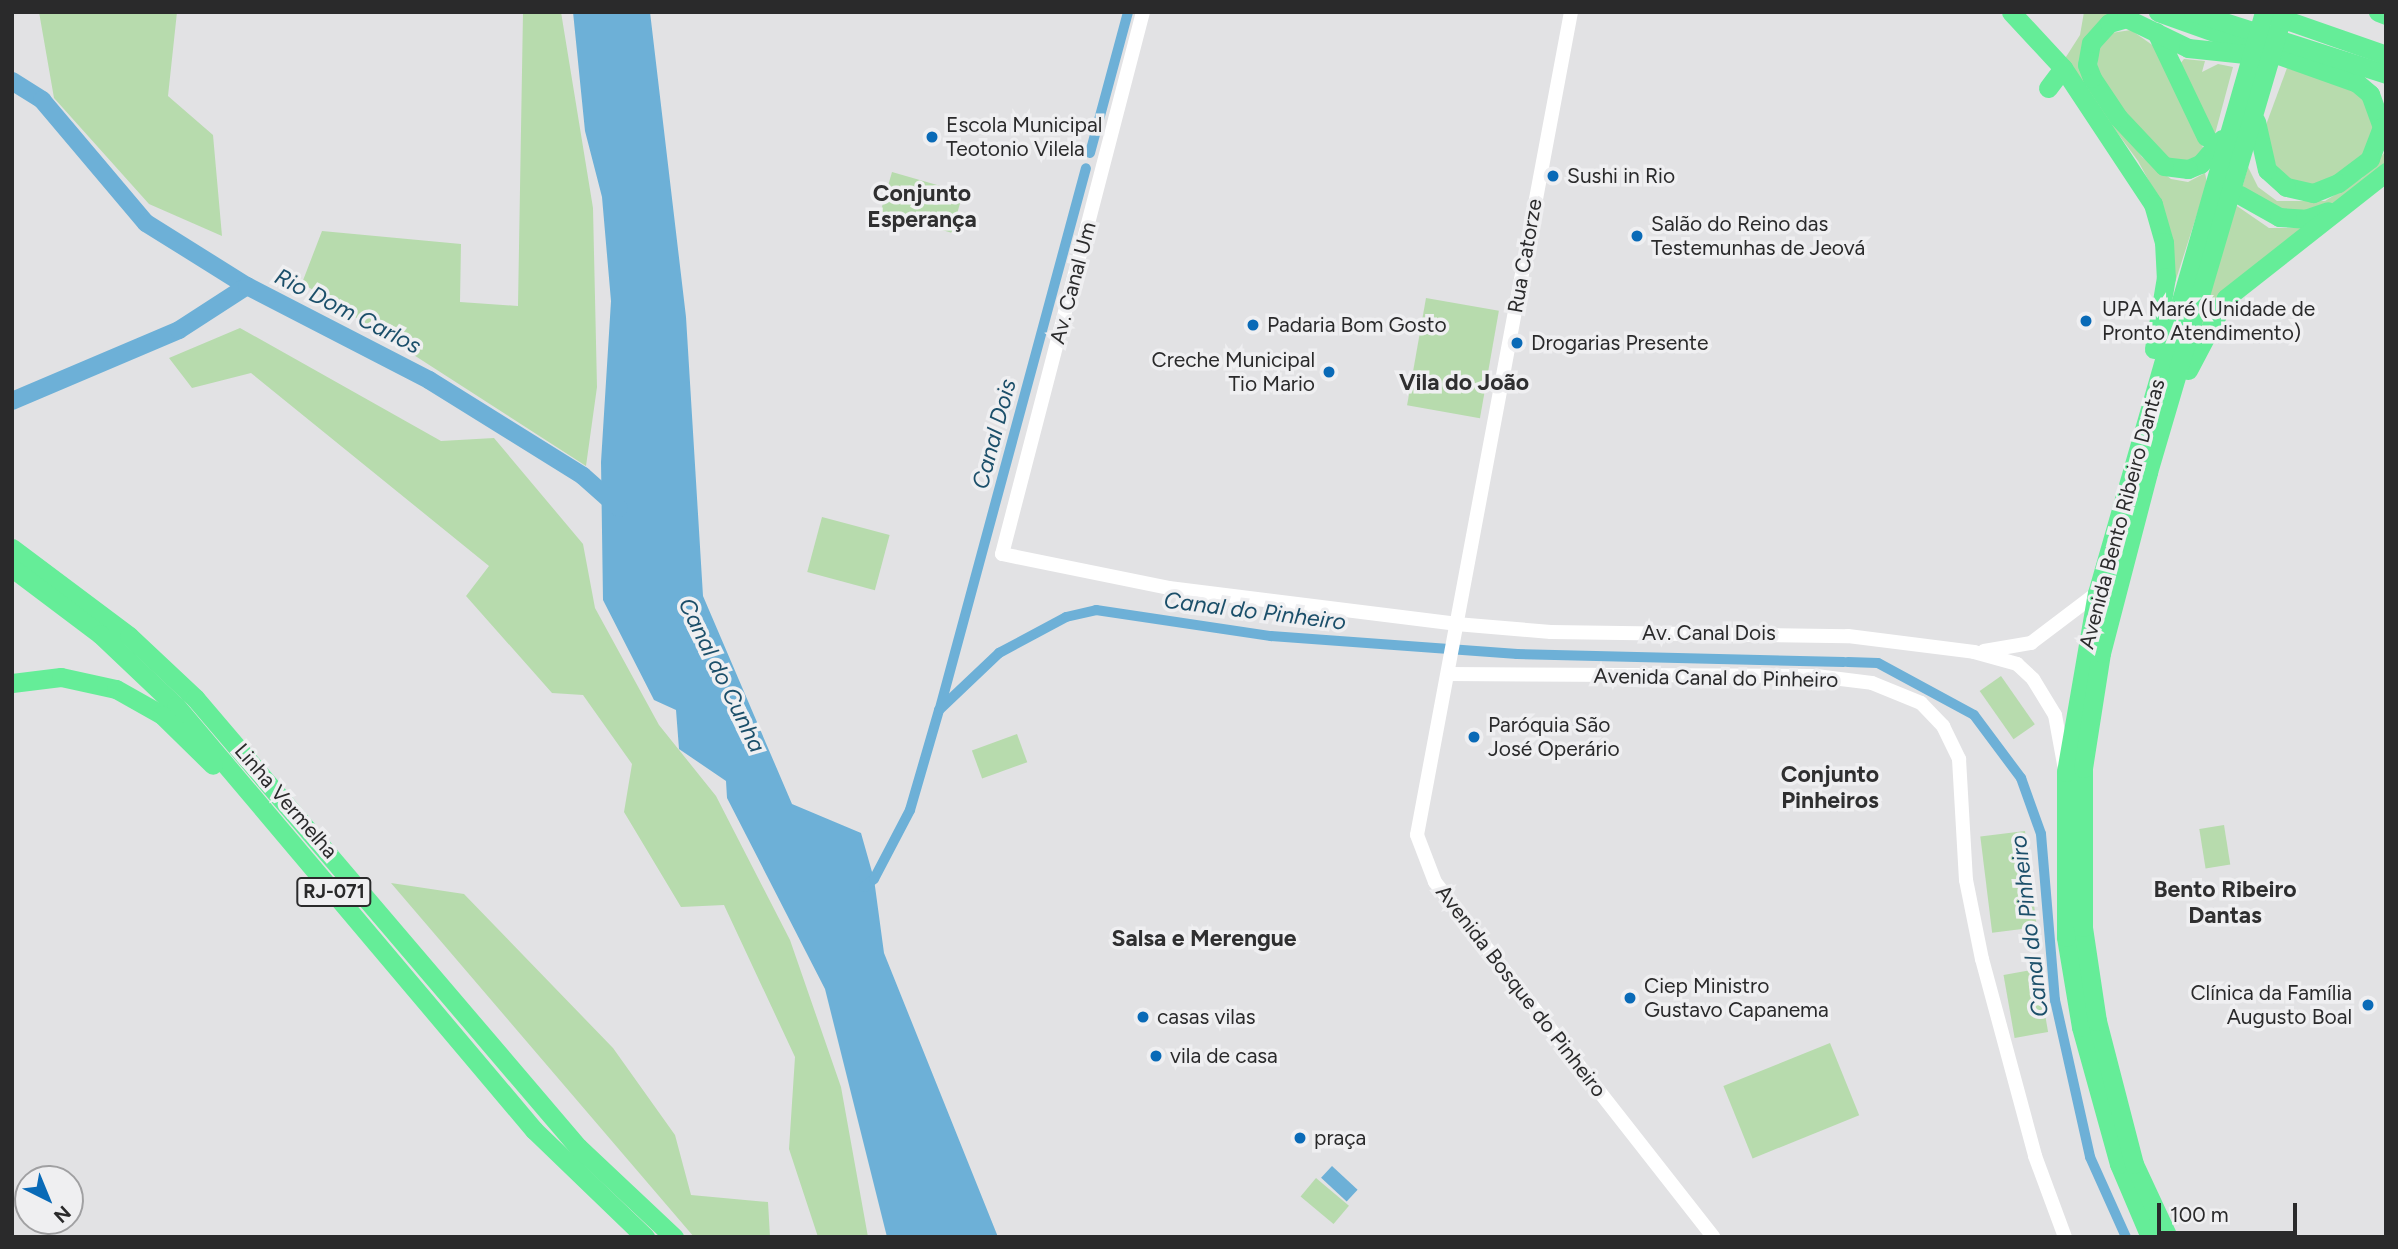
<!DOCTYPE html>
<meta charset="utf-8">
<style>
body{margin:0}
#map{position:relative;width:2398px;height:1249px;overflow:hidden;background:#e2e2e4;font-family:Figtree,sans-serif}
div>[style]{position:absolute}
.green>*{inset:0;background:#b7dbad;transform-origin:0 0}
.water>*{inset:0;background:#6db0d7;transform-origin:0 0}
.canal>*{height:10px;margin:-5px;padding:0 5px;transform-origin:5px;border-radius:5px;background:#6db0d7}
.river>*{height:18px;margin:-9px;padding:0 9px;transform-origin:9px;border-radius:9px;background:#6db0d7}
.secondary>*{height:14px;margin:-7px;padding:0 7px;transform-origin:7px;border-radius:7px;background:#fff}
.highway>*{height:19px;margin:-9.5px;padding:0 9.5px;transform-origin:9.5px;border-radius:9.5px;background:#65ed98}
.dots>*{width:19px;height:19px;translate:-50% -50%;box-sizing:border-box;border:4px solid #efeff1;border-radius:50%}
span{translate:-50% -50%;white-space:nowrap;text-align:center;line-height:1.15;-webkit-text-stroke:7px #efeff1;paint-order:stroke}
.shield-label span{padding:2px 5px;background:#efeff1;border:2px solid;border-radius:5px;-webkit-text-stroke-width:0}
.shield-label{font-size:19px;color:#2a2a2b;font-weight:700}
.poi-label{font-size:21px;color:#2a2a2b}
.left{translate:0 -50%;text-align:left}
.right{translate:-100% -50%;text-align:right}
.street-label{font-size:21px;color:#2a2a2b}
.neighbourhood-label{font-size:23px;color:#2f2f30;font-weight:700}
.water-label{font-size:23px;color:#1b4f6a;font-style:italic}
.frame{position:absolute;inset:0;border:14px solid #2a2a2b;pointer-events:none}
.north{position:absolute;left:14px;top:1165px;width:70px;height:70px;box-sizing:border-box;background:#efeff1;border:2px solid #a0a0a2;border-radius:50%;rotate:137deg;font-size:19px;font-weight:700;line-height:28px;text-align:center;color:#2a2a2b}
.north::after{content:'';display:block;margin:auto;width:24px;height:32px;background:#096ab7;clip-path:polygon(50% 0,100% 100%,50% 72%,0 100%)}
.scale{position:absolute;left:2157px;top:1203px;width:140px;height:32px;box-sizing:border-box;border:4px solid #2a2a2b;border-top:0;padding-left:9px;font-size:21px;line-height:24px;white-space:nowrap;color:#2a2a2b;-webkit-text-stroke:5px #efeff1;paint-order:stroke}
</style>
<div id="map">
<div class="green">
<div style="clip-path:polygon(39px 12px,177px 12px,168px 96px,213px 135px,222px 236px,149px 204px,54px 98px)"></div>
<div style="clip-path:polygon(523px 12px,561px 12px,593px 208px,597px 387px,586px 466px,302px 283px,322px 231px,461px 244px,460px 302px,518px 306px)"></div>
<div style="clip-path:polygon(2084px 12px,2128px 12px,2100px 24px,2092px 88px,2142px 157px,2171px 179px,2188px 182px,2205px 173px,2207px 183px,2171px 295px,2161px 203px,2138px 161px,2064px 60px,2080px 35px)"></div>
<div style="clip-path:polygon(2131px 30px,2158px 49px,2206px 154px,2171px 165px,2097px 78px,2098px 46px,2111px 33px)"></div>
<div style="clip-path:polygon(2184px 59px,2205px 61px,2202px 72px,2218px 64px,2233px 67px,2215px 134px,2179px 65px)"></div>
<div style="clip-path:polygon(2287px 68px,2352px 88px,2366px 98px,2377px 126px,2366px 158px,2310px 190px,2281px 178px,2263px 133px)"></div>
<div style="clip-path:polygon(2386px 151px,2386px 166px,2333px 205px,2288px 216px,2242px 188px,2248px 167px,2258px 187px,2277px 201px,2325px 201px,2362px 178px)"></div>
<div style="left:892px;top:172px;width:74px;height:42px;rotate:16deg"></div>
<div style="clip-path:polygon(2234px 204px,2269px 228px,2305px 228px,2194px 343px)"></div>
<div style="left:1426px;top:298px;width:74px;height:109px;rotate:10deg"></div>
<div style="clip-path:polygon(240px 328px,441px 441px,494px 438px,583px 544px,595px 608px,659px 725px,716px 796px,790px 940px,841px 1087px,868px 1237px,818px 1237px,789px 1149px,795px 1057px,724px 905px,681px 907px,624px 812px,632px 764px,583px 695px,552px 693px,466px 596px,489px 566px,251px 373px,192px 388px,169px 358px)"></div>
<div style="left:822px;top:517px;width:70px;height:57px;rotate:15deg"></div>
<div style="left:2001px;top:676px;width:59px;height:26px;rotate:55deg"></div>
<div style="left:1017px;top:734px;width:30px;height:48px;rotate:70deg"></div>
<div style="left:2224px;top:825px;width:40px;height:25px;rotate:81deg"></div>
<div style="left:2025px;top:831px;width:97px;height:45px;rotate:83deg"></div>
<div style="clip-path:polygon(391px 883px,464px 894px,613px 1048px,675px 1135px,691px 1195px,768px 1202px,770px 1237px,694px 1237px)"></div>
<div style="left:2037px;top:969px;width:64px;height:34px;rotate:80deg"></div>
<div style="left:1830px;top:1043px;width:78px;height:115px;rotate:68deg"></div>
<div style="left:1316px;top:1178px;width:43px;height:24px;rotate:40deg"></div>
</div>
<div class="water">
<div style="clip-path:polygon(573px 12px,650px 12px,686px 317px,703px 596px,792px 804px,861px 833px,874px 879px,884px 953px,998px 1237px,887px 1237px,825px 989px,727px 798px,726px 781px,679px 749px,676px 710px,654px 700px,603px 600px,601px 462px,611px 301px,602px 197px,585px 131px)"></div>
<div style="left:1332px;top:1166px;width:35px;height:16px;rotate:43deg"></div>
</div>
<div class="canal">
<div style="left:1090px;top:153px;width:146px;rotate:-74.9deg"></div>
<div style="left:1848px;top:662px;width:30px;rotate:2deg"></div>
<div style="left:1878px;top:663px;width:109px;rotate:28.4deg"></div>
<div style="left:1974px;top:715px;width:79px;rotate:53.3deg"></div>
<div style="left:2021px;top:778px;width:59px;rotate:70.3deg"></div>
<div style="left:2041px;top:834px;width:167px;rotate:85.2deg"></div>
<div style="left:2055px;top:1000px;width:161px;rotate:77.4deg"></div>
<div style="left:2090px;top:1157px;width:88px;rotate:65.8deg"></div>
<div style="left:940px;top:708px;width:559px;rotate:-74.87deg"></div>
<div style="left:864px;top:887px;width:13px;rotate:-39deg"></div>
<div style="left:874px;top:879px;width:78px;rotate:-62.4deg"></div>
<div style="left:910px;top:810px;width:104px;rotate:-73.8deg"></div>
<div style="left:939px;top:710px;width:83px;rotate:-43.5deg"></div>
<div style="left:999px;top:653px;width:76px;rotate:-28.2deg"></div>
<div style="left:1066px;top:617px;width:31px;rotate:-13deg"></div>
<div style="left:1096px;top:610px;width:177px;rotate:8.5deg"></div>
<div style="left:1271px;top:636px;width:247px;rotate:4.2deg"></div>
<div style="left:1517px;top:654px;width:327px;rotate:1.4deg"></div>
</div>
<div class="river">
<div style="left:12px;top:81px;width:36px;rotate:32deg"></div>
<div style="left:42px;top:100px;width:161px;rotate:49.8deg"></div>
<div style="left:146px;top:223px;width:119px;rotate:32deg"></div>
<div style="left:12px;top:401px;width:181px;rotate:-23deg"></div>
<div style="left:179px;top:330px;width:81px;rotate:-32.9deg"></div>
<div style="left:247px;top:286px;width:205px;rotate:27.3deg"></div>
<div style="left:429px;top:380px;width:181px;rotate:31.9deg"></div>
<div style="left:583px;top:476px;width:48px;rotate:41.6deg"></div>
</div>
<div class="secondary">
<div style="left:1143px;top:12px;width:560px;rotate:104.58deg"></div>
<div style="left:1002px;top:554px;width:170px;rotate:11.5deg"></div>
<div style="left:1169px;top:588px;width:289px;rotate:7.1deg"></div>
<div style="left:1456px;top:624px;width:95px;rotate:4.8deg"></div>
<div style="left:1551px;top:632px;width:297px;rotate:0.8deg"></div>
<div style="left:1848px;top:636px;width:127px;rotate:7.2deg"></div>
<div style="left:1974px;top:652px;width:45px;rotate:15.6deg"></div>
<div style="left:2017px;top:664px;width:22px;rotate:43deg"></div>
<div style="left:2033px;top:679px;width:42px;rotate:58.6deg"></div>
<div style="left:2055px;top:715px;width:50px;rotate:79.6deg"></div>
<div style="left:1571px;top:12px;width:837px;rotate:100.6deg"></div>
<div style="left:1417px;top:835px;width:50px;rotate:69deg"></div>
<div style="left:1435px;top:882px;width:451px;rotate:51.9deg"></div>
<div style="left:1984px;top:651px;width:48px;rotate:-9.7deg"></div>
<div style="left:2031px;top:643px;width:83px;rotate:-37.1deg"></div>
<div style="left:1448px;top:674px;width:368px;rotate:0.3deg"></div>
<div style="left:1816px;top:676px;width:56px;rotate:7.1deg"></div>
<div style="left:1872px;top:683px;width:53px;rotate:22.2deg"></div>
<div style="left:1921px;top:703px;width:32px;rotate:46deg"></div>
<div style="left:1943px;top:726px;width:37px;rotate:64deg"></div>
<div style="left:1959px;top:759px;width:121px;rotate:86.7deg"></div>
<div style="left:1966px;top:880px;width:81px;rotate:78.6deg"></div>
<div style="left:1982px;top:959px;width:204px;rotate:74.9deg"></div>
<div style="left:2035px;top:1156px;width:86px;rotate:69.7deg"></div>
</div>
<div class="highway">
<div style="left:2011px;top:12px;width:76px;rotate:47.1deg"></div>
<div style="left:2063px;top:68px;width:163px;rotate:56.5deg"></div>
<div style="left:2153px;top:204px;width:40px;rotate:74deg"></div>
<div style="left:2164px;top:242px;width:35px;rotate:87deg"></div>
<div style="left:2166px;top:277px;width:73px;rotate:99.5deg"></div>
<div style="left:2158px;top:12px;width:211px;rotate:19.6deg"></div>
<div style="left:2357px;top:83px;width:17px;rotate:40deg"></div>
<div style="left:2370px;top:94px;width:35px;rotate:70deg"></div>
<div style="left:2382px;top:127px;width:34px;rotate:111deg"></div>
<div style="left:2370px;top:159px;width:40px;rotate:143deg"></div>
<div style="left:2338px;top:183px;width:27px;rotate:158deg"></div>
<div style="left:2313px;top:193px;width:28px;rotate:-167deg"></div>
<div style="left:2286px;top:187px;width:25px;rotate:-138deg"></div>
<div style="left:2267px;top:170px;width:50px;rotate:-102.7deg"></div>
<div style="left:2193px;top:12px;width:203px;rotate:17.8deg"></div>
<div style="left:2378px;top:12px;width:9px;rotate:21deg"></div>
<div style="left:2272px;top:15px;width:121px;rotate:19.3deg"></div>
<div style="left:2156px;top:32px;width:116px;rotate:64.5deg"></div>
<div style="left:2048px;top:88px;width:25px;rotate:-53deg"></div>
<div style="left:2222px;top:139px;width:33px;rotate:131deg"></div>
<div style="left:2200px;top:164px;width:13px;rotate:157deg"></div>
<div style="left:2188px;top:169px;width:24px;rotate:-173deg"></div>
<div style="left:2164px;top:166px;width:67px;rotate:-133.2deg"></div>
<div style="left:2118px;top:117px;width:47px;rotate:-123.7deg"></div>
<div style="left:2092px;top:78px;width:14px;rotate:-111deg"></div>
<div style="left:2087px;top:65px;width:22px;rotate:-80deg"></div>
<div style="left:2091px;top:43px;width:27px;rotate:-48deg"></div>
<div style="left:2109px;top:23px;width:18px;rotate:-16deg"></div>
<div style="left:2126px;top:18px;width:69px;rotate:25.8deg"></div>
<div style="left:2188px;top:48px;width:67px;rotate:6deg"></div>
<div style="left:2240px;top:195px;width:45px;rotate:29.4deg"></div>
<div style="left:2279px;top:217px;width:26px;rotate:4deg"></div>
<div style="left:2305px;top:219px;width:24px;rotate:-19deg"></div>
<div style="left:2188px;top:370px;width:81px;rotate:-62.2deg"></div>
<div style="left:2226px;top:298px;width:204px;rotate:-38.2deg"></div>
<div style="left:12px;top:548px;width:146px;rotate:36.9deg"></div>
<div style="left:129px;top:636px;width:91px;rotate:43.2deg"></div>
<div style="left:195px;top:698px;width:590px;rotate:49.54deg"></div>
<div style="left:578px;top:1147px;width:132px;rotate:43.2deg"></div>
<div style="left:12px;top:568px;width:110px;rotate:36.9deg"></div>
<div style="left:100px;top:634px;width:105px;rotate:43.5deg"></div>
<div style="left:176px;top:706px;width:555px;rotate:49.82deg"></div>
<div style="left:534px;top:1130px;width:154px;rotate:43.9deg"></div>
<div style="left:12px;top:683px;width:49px;rotate:-7deg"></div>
<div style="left:61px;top:677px;width:56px;rotate:12.3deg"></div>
<div style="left:116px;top:689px;width:53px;rotate:29.5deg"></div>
<div style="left:162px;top:715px;width:71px;rotate:44.4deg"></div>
<div style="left:2150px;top:1237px;width:79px;rotate:-113deg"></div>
<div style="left:2119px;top:1164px;width:142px;rotate:-105.5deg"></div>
<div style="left:2081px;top:1027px;width:91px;rotate:-99.5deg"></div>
<div style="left:2066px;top:937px;width:165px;rotate:-90deg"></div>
<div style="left:2066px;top:772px;width:182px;rotate:-80.2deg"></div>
<div style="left:2097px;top:593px;width:605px;rotate:-73.96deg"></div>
<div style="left:2168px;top:1237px;width:81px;rotate:-115deg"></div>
<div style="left:2134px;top:1164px;width:148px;rotate:-104.5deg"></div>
<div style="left:2097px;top:1021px;width:95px;rotate:-98.5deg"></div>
<div style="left:2083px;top:927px;width:159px;rotate:-90deg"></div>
<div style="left:2083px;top:768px;width:116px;rotate:-81.1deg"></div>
<div style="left:2101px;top:653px;width:187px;rotate:-75.4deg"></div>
<div style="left:2148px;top:472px;width:479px;rotate:-73.6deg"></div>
</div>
<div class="dots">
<div style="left:932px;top:137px;background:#096ab7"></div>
<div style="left:1553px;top:176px;background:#096ab7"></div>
<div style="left:1637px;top:236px;background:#096ab7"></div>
<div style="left:2086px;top:321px;background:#096ab7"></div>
<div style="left:1253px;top:325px;background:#096ab7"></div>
<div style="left:1517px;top:343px;background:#096ab7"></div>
<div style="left:1329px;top:372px;background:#096ab7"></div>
<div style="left:1474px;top:737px;background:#096ab7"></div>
<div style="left:1630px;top:998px;background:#096ab7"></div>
<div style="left:2368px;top:1005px;background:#096ab7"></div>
<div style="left:1143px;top:1017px;background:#096ab7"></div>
<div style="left:1156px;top:1056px;background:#096ab7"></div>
<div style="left:1300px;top:1138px;background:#096ab7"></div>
</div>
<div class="shield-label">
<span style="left:334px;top:892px">RJ-071</span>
</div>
<div class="poi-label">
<span class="left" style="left:946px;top:137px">Escola Municipal<br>Teotonio Vilela</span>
<span class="left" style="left:1567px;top:176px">Sushi in Rio</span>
<span class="left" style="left:1651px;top:236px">Salão do Reino das<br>Testemunhas de Jeová</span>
<span class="left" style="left:2102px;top:321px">UPA Maré (Unidade de<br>Pronto Atendimento)</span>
<span class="left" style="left:1267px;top:325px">Padaria Bom Gosto</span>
<span class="left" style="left:1531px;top:343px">Drogarias Presente</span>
<span class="right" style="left:1315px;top:372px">Creche Municipal<br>Tio Mario</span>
<span class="left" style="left:1488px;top:737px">Paróquia São<br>José Operário</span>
<span class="left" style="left:1644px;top:998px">Ciep Ministro<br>Gustavo Capanema</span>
<span class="right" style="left:2352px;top:1005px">Clínica da Família<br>Augusto Boal</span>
<span class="left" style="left:1157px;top:1017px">casas vilas</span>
<span class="left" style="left:1170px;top:1056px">vila de casa</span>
<span class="left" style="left:1314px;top:1138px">praça</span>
</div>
<div class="street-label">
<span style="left:1525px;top:256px;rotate:-80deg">Rua Catorze</span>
<span style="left:1073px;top:283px;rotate:-75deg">Av. Canal Um</span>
<span style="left:2122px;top:514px;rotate:-75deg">Avenida Bento Ribeiro Dantas</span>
<span style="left:1709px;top:633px">Av. Canal Dois</span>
<span style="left:1716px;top:678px;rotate:1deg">Avenida Canal do Pinheiro</span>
<span style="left:286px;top:801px;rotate:49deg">Linha Vermelha</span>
<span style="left:1521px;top:991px;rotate:52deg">Avenida Bosque do Pinheiro</span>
</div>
<div class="neighbourhood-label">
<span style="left:922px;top:206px">Conjunto<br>Esperança</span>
<span style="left:1464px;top:382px">Vila do João</span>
<span style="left:1830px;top:787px">Conjunto<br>Pinheiros</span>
<span style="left:2225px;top:902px">Bento Ribeiro<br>Dantas</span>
<span style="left:1204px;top:938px">Salsa e Merengue</span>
</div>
<div class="water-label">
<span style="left:348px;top:311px;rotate:27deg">Rio Dom Carlos</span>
<span style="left:994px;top:434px;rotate:-75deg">Canal Dois</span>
<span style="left:1255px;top:611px;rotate:7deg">Canal do Pinheiro</span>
<span style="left:722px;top:675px;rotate:64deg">Canal do Cunha</span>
<span style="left:2029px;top:926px;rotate:-97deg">Canal do Pinheiro</span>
</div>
<div class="frame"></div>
<div class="north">N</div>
<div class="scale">100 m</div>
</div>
